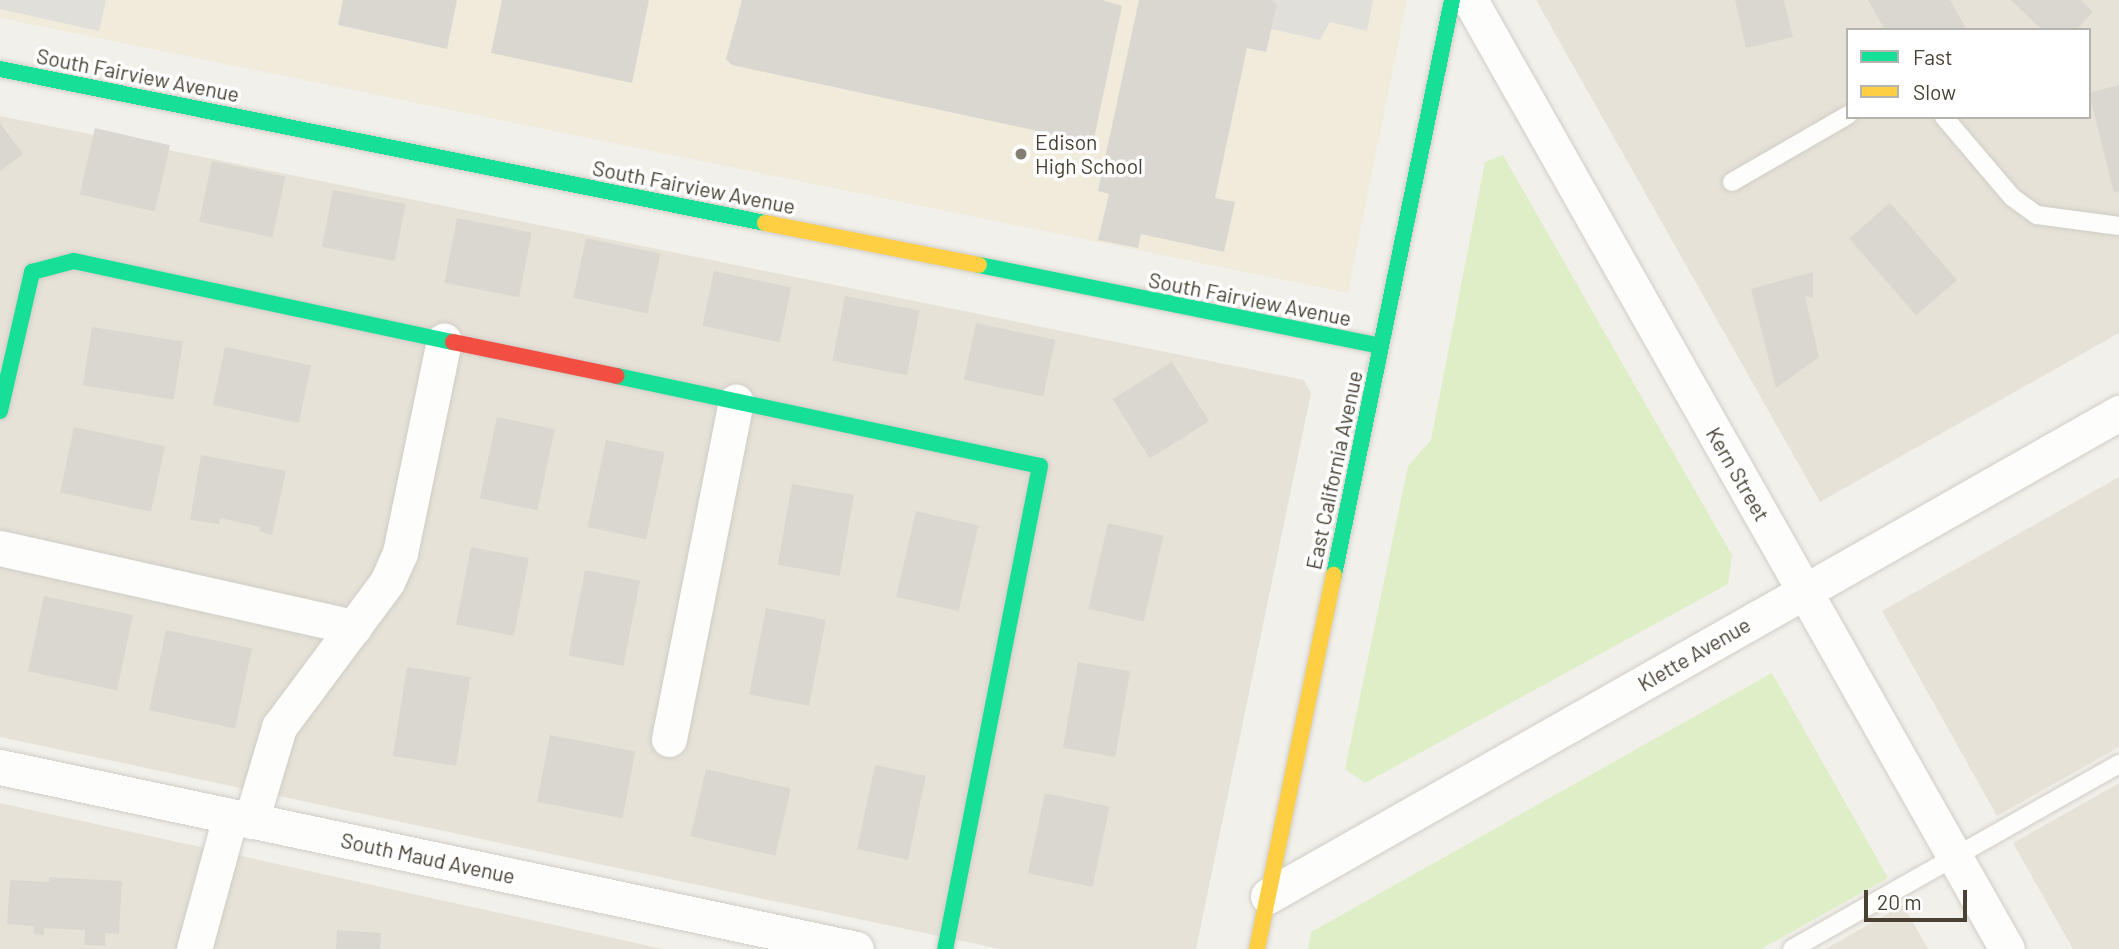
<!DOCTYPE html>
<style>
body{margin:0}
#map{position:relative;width:2119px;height:949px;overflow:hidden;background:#f2f0ea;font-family:Barlow,sans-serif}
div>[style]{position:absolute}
.residential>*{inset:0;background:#e6e2d7}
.education>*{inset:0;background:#f0ebdb}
.green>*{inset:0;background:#deeec7}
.parking>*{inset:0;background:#e1dfd9}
.building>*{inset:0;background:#dad7d0;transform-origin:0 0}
.roads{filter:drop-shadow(0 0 2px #d0cdc7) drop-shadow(0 0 2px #d0cdc7)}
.lane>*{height:18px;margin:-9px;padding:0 9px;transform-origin:9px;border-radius:9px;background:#fdfdfc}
.street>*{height:35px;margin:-17.5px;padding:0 17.5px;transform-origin:17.5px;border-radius:17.5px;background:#fdfdfc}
.fast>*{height:16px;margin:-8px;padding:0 8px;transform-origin:8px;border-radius:8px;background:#16e098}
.slow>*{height:16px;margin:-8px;padding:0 8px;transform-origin:8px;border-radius:8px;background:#ffcf43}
.jam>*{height:16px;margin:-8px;padding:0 8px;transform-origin:8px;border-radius:8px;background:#f24e42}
.dots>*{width:19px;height:19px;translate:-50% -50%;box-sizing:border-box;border:4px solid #fff;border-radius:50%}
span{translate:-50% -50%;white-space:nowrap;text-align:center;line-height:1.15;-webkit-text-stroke:7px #fff;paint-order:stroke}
.street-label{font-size:21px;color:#484134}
.poi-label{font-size:21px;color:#484134}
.left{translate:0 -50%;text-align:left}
.legend{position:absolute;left:1846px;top:28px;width:245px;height:91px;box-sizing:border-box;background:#fff;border:2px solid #b6b3ae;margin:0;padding:9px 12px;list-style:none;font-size:21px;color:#484134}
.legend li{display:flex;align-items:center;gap:14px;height:35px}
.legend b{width:35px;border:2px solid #b6b3ae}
.scale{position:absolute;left:1864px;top:890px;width:103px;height:32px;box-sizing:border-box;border:4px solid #484134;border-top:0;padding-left:9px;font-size:21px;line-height:24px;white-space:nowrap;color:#484134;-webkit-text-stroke:5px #fff;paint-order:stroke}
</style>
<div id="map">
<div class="residential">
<div style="clip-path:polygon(evenodd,1536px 0,2119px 0,2119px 333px,1820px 502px,1536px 0,1848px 30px,2089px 30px,2089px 117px,1848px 117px,1848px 30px)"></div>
<div style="clip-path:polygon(0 116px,1304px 380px,1311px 393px,1196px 949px,1000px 949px,0 737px)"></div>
<div style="clip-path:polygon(2119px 477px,2119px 747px,1997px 816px,1882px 611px)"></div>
<div style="clip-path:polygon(2119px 783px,2119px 949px,2073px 949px,2013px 843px)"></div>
<div style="clip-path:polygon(0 803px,663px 949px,0 949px)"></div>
<div style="clip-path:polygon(1903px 905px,1928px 949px,1825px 949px)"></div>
</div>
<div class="education">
<div style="clip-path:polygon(0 0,1407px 0,1348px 293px,0 18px)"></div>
</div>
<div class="green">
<div style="clip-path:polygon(1503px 155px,1732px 555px,1728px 584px,1365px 783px,1345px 769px,1408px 466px,1431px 440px,1485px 162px)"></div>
<div style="clip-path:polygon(1772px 673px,1888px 878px,1761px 949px,1308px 949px,1311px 932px)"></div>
</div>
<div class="parking">
<div style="clip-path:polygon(0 0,106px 0,99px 31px,0 9px)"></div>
<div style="clip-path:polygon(1270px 0,1373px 0,1367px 31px,1330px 22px,1320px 40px,1271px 29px)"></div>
</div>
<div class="building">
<div style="clip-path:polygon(343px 0,457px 0,447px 49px,338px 25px)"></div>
<div style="clip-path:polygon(502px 0,649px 0,632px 83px,491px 53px)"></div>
<div style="clip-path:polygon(742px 0,1102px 0,1122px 6px,1093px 143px,732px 65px,726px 59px)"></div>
<div style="clip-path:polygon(1139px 0,1270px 0,1277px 4px,1266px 52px,1247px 48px,1215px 198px,1235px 202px,1224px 252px,1141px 234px,1138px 248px,1098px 240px,1109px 194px,1098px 191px)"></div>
<div style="clip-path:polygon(1735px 0,1784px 0,1793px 37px,1746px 48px)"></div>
<div style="clip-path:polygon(1868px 0,1950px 0,1967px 30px,1885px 30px)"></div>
<div style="clip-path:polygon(2011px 0,2081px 0,2093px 12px,2076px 30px,2042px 30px)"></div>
<div style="clip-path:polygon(2119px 85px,2119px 191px,2114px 193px,2089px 93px)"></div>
<div style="clip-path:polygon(0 123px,23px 154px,0 171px)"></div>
<div style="left:95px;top:128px;width:77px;height:68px;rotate:13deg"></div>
<div style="left:212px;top:161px;width:75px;height:62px;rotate:12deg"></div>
<div style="left:333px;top:190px;width:74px;height:58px;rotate:11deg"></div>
<div style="left:1890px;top:203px;width:102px;height:54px;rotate:49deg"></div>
<div style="left:457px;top:218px;width:76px;height:66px;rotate:11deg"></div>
<div style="left:586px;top:238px;width:76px;height:61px;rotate:12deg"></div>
<div style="left:714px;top:271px;width:79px;height:56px;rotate:12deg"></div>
<div style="clip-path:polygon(1813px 272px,1813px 298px,1805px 296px,1819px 357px,1776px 388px,1751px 289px)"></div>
<div style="left:845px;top:296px;width:76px;height:66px;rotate:11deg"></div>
<div style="left:976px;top:323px;width:81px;height:58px;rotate:12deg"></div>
<div style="left:92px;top:327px;width:92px;height:59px;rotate:9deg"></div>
<div style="left:225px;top:347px;width:88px;height:59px;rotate:12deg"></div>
<div style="left:1172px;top:362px;width:70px;height:70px;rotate:58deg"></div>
<div style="left:497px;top:417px;width:59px;height:83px;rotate:12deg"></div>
<div style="left:74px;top:427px;width:93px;height:67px;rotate:12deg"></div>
<div style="left:606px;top:440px;width:60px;height:89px;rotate:12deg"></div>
<div style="clip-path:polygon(201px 455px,286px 471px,272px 535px,259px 531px,260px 527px,220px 518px,219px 524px,190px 520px)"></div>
<div style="left:792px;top:484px;width:63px;height:82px;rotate:10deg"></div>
<div style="left:916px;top:511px;width:64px;height:88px;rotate:13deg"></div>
<div style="left:1108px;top:523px;width:57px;height:88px;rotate:13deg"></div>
<div style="left:471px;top:547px;width:59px;height:79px;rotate:11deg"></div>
<div style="left:585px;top:570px;width:56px;height:87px;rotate:11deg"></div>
<div style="left:44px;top:596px;width:91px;height:77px;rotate:12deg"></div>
<div style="left:766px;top:608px;width:61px;height:88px;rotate:11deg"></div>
<div style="left:166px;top:630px;width:88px;height:82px;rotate:12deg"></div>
<div style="left:1078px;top:662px;width:53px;height:87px;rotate:10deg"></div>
<div style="left:407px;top:667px;width:64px;height:90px;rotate:9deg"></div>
<div style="left:550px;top:735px;width:87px;height:68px;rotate:11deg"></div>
<div style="left:875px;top:765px;width:52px;height:86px;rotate:12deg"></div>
<div style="left:706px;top:769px;width:87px;height:69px;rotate:13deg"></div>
<div style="left:1045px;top:793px;width:66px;height:82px;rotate:12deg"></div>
<div style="clip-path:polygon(49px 877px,122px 881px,119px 934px,105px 933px,105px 946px,84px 945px,85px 930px,44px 928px,44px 935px,33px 934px,34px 926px,7px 924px,10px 880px,49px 882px)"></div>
<div style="clip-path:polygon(337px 930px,381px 933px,380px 949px,336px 949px)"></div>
</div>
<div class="roads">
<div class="lane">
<div style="left:1944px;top:117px;width:105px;rotate:49.6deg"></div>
<div style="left:2012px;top:197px;width:31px;rotate:36deg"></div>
<div style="left:2037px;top:215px;width:83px;rotate:7.6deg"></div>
<div style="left:1732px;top:182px;width:134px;rotate:-30deg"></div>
<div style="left:1792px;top:949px;width:376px;rotate:-29.5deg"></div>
</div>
<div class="street">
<div style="left:1470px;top:0;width:1090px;rotate:60.5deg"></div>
<div style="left:0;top:548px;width:363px;rotate:12.6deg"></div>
<div style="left:669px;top:739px;width:344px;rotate:-78.8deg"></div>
<div style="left:0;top:767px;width:875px;rotate:12deg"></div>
<div style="left:251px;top:821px;width:98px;rotate:-73.4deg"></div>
<div style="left:279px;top:727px;width:181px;rotate:-53.3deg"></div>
<div style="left:387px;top:582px;width:32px;rotate:-66deg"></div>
<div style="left:400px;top:553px;width:217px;rotate:-78.3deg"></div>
<div style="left:1268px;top:896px;width:979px;rotate:-29.58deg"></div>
<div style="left:194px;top:949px;width:137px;rotate:-74.7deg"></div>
</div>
<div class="fast">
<div style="left:0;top:69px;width:780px;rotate:11.38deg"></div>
<div style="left:979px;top:265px;width:409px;rotate:11.4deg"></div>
<div style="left:617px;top:376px;width:432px;rotate:12deg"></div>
<div style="left:1040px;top:466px;width:492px;rotate:101.1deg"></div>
<div style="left:0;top:411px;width:143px;rotate:-77deg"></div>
<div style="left:32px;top:272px;width:43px;rotate:-14.7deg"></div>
<div style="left:74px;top:261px;width:388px;rotate:12.1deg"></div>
<div style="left:1334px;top:575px;width:587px;rotate:-78.4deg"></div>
</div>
<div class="slow">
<div style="left:765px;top:223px;width:218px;rotate:11.1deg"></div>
<div style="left:1257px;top:949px;width:382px;rotate:-78.4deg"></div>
</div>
<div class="jam">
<div style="left:453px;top:342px;width:167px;rotate:11.7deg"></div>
</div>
</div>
<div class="dots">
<div style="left:1021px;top:154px;background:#847e74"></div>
</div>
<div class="street-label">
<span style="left:138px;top:75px;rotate:11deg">South Fairview Avenue</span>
<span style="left:694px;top:187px;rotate:11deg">South Fairview Avenue</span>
<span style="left:1250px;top:299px;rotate:11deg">South Fairview Avenue</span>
<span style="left:1334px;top:470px;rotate:-78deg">East California Avenue</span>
<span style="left:1738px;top:474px;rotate:60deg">Kern Street</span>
<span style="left:1694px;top:654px;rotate:-30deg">Klette Avenue</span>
<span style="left:428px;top:858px;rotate:12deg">South Maud Avenue</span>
</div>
<div class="poi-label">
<span class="left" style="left:1035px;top:154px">Edison<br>High School</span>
</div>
<ul class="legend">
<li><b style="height:9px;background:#16e098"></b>Fast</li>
<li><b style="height:9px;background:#ffcf43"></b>Slow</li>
</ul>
<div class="scale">20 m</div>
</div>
